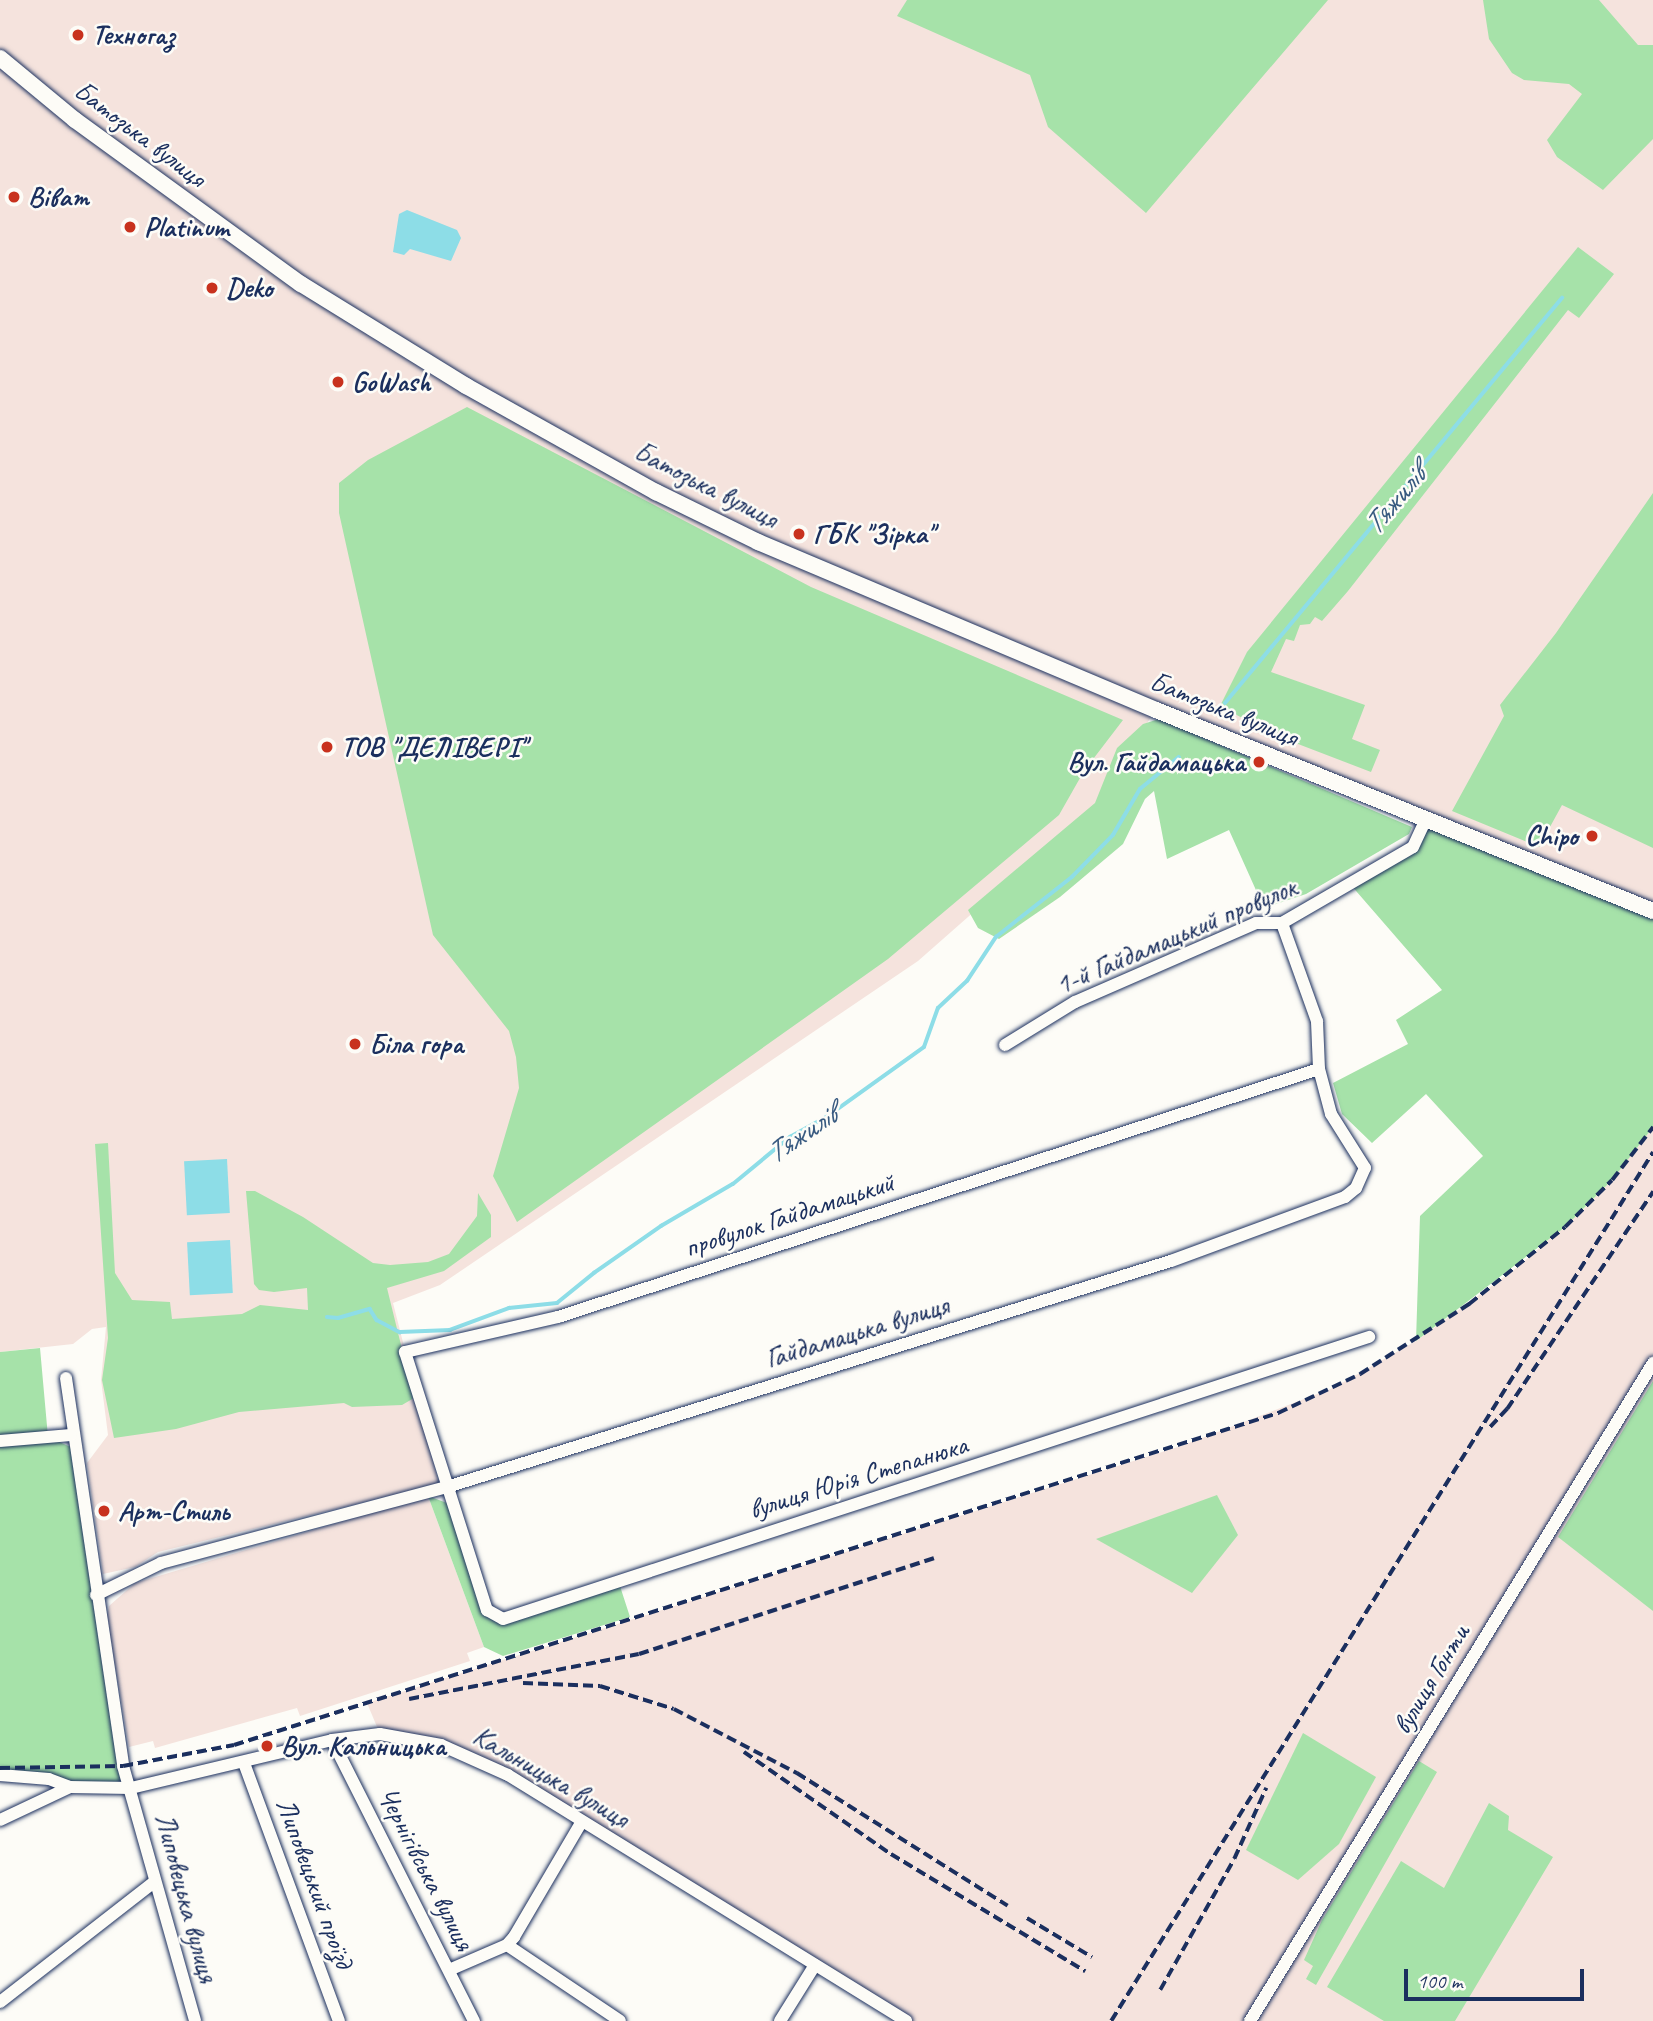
<!DOCTYPE html>
<meta charset="utf-8">
<style>
body{margin:0}
#map{position:relative;width:1653px;height:2021px;overflow:hidden;background:#fdfcf7;font-family:Caveat,sans-serif}
div>[style]{position:absolute}
.built>*{inset:0;background:#f5e3dd}
.green>*{inset:0;background:#a6e2a9}
.water>*{inset:0;background:#8ddde7;transform-origin:0 0}
.stream>*{height:3.5px;margin:-1.75px;padding:0 1.75px;transform-origin:1.75px;border-radius:1.75px;background:#8ddde7}
.roads{filter:drop-shadow(0 0 2px #1b2f5e) drop-shadow(0 0 2px #1b2f5e)}
.minor>*{height:12px;margin:-6px;padding:0 6px;transform-origin:6px;border-radius:6px;background:#fdfcf7}
.tertiary>*{height:16px;margin:-8px;padding:0 8px;transform-origin:8px;border-radius:8px;background:#fdfcf7}
.rail>*{height:3.5px;margin-top:-1.75px;transform-origin:0;background:repeating-linear-gradient(90deg,#1b2f5e 0 10px,transparent 0 15px)}
.dots>*{width:19px;height:19px;translate:-50% -50%;box-sizing:border-box;border:4px solid #fdfcf7;border-radius:50%}
span{translate:-50% -50%;white-space:nowrap;text-align:center;line-height:1.15;-webkit-text-stroke:5px #fdfcf7;paint-order:stroke}
.poi-label{font-size:28px;color:#1b2f5e;font-weight:700}
.left{translate:0 -50%;text-align:left}
.right{translate:-100% -50%;text-align:right}
.street-label{font-size:28px;color:#1b2f5e}
.water-label{font-size:30px;color:#385a80;font-style:italic}
.scale{position:absolute;left:1404px;top:1969px;width:180px;height:32px;box-sizing:border-box;border:4px solid #1b2f5e;border-top:0;padding-left:9px;font-size:21px;line-height:24px;white-space:nowrap;color:#1b2f5e;-webkit-text-stroke:5px #fdfcf7;paint-order:stroke}
</style>
<div id="map">
<div class="built">
<div style="clip-path:polygon(0 0,1653px 0,1653px 911px,1155px 711px,1092px 808px,918px 961px,440px 1285px,393px 1303px,439px 1484px,158px 1552px,135px 1567px,103px 1574px,87px 1463px,108px 1435px,101px 1380px,106px 1327px,92px 1329px,73px 1344px,0 1352px)"></div>
<div style="clip-path:polygon(1653px 1127px,1653px 2021px,906px 2021px,483px 1761px,380px 1734px,367px 1703px,1181px 1446px,1333px 1388px,1416px 1341px,1519px 1266px,1589px 1204px)"></div>
<div style="clip-path:polygon(428px 1496px,484px 1647px,467px 1653px,470px 1661px,300px 1716px,297px 1708px,155px 1748px,153px 1741px,129px 1747px,107px 1617px,109px 1606px,135px 1583px)"></div>
</div>
<div class="green">
<div style="clip-path:polygon(907px 0,1328px 0,1146px 213px,1048px 127px,1030px 75px,897px 16px)"></div>
<div style="clip-path:polygon(1483px 0,1599px 0,1638px 45px,1653px 45px,1653px 139px,1603px 190px,1557px 157px,1547px 140px,1582px 94px,1569px 84px,1524px 80px,1512px 73px,1489px 39px)"></div>
<div style="clip-path:polygon(1578px 247px,1614px 274px,1579px 318px,1568px 310px,1348px 591px,1322px 621px,1315px 617px,1310px 624px,1300px 625px,1294px 641px,1286px 639px,1271px 672px,1365px 705px,1352px 739px,1380px 750px,1371px 772px,1272px 734px,1220px 706px,1247px 652px)"></div>
<div style="clip-path:polygon(467px 407px,811px 587px,1123px 720px,1084px 771px,1059px 815px,888px 959px,517px 1222px,493px 1176px,519px 1088px,516px 1057px,509px 1031px,433px 935px,339px 513px,339px 483px,368px 460px)"></div>
<div style="clip-path:polygon(1653px 493px,1653px 848px,1562px 805px,1539px 847px,1452px 811px,1504px 716px,1500px 705px,1556px 633px)"></div>
<div style="clip-path:polygon(1159px 719px,1412px 827px,1409px 834px,1306px 894px,1264px 908px,1229px 830px,1167px 859px,1154px 791px,1145px 799px,1123px 844px,1060px 897px,999px 939px,978px 928px,968px 910px,1095px 803px,1117px 748px,1143px 724px)"></div>
<div style="clip-path:polygon(1426px 819px,1653px 911px,1653px 1127px,1612px 1180px,1565px 1227px,1416px 1341px,1420px 1216px,1483px 1156px,1426px 1094px,1372px 1143px,1342px 1114px,1333px 1083px,1408px 1044px,1396px 1020px,1442px 990px,1350px 884px,1413px 847px)"></div>
<div style="clip-path:polygon(108px 1143px,115px 1273px,132px 1300px,170px 1302px,172px 1319px,242px 1314px,260px 1305px,308px 1310px,307px 1288px,274px 1292px,259px 1290px,254px 1284px,246px 1191px,255px 1191px,303px 1217px,373px 1263px,390px 1265px,428px 1262px,449px 1254px,477px 1216px,478px 1193px,491px 1215px,491px 1237px,444px 1271px,387px 1288px,414px 1398px,402px 1405px,352px 1407px,344px 1403px,239px 1412px,176px 1429px,114px 1438px,102px 1380px,108px 1338px,95px 1144px)"></div>
<div style="clip-path:polygon(40px 1348px,48px 1437px,73px 1448px,131px 1788px,0 1775px,0 1352px)"></div>
<div style="clip-path:polygon(1653px 1381px,1653px 1611px,1558px 1537px)"></div>
<div style="clip-path:polygon(1217px 1495px,1238px 1535px,1192px 1593px,1096px 1539px)"></div>
<div style="clip-path:polygon(428px 1496px,447px 1503px,485px 1611px,502px 1621px,619px 1583px,630px 1617px,503px 1656px,484px 1647px)"></div>
<div style="clip-path:polygon(1303px 1733px,1376px 1777px,1339px 1844px,1298px 1880px,1246px 1850px)"></div>
<div style="clip-path:polygon(1419px 1761px,1437px 1772px,1316px 1985px,1306px 1979px,1313px 1966px,1304px 1960px,1322px 1920px)"></div>
<div style="clip-path:polygon(1489px 1803px,1509px 1816px,1508px 1830px,1553px 1857px,1455px 2021px,1384px 2021px,1327px 1987px,1401px 1861px,1444px 1888px)"></div>
</div>
<div class="water">
<div style="clip-path:polygon(407px 210px,457px 230px,461px 238px,451px 261px,410px 249px,404px 255px,393px 252px,399px 214px)"></div>
<div style="left:227px;top:1159px;width:54px;height:43px;rotate:87deg"></div>
<div style="left:230px;top:1240px;width:53px;height:43px;rotate:87deg"></div>
</div>
<div class="stream">
<div style="left:1225px;top:703px;width:527px;rotate:-50.24deg"></div>
<div style="left:327px;top:1317px;width:11px;rotate:5deg"></div>
<div style="left:338px;top:1318px;width:33px;rotate:-16deg"></div>
<div style="left:370px;top:1309px;width:13px;rotate:58deg"></div>
<div style="left:377px;top:1320px;width:26px;rotate:28deg"></div>
<div style="left:400px;top:1332px;width:50px;rotate:-2.3deg"></div>
<div style="left:450px;top:1330px;width:63px;rotate:-20.4deg"></div>
<div style="left:509px;top:1308px;width:48px;rotate:-5.9deg"></div>
<div style="left:557px;top:1303px;width:48px;rotate:-39deg"></div>
<div style="left:594px;top:1273px;width:82px;rotate:-35deg"></div>
<div style="left:661px;top:1226px;width:83px;rotate:-30.3deg"></div>
<div style="left:733px;top:1184px;width:74px;rotate:-39.5deg"></div>
<div style="left:790px;top:1137px;width:43px;rotate:-28.9deg"></div>
<div style="left:828px;top:1116px;width:118px;rotate:-35.7deg"></div>
<div style="left:924px;top:1047px;width:41px;rotate:-70.3deg"></div>
<div style="left:938px;top:1008px;width:40px;rotate:-43deg"></div>
<div style="left:967px;top:981px;width:53px;rotate:-56.6deg"></div>
<div style="left:996px;top:937px;width:97px;rotate:-38.3deg"></div>
<div style="left:1072px;top:877px;width:59px;rotate:-45.7deg"></div>
<div style="left:1113px;top:835px;width:53px;rotate:-59.6deg"></div>
<div style="left:1140px;top:789px;width:50px;rotate:-39.4deg"></div>
</div>
<div class="roads">
<div class="minor">
<div style="left:1005px;top:1045px;width:82px;rotate:-31.6deg"></div>
<div style="left:1075px;top:1002px;width:197px;rotate:-23.6deg"></div>
<div style="left:1256px;top:923px;width:26px"></div>
<div style="left:1282px;top:923px;width:151px;rotate:-30.1deg"></div>
<div style="left:1413px;top:847px;width:31px;rotate:-65deg"></div>
<div style="left:1319px;top:1069px;width:800px;rotate:161.95deg"></div>
<div style="left:558px;top:1317px;width:157px;rotate:167.1deg"></div>
<div style="left:405px;top:1352px;width:271px;rotate:72.4deg"></div>
<div style="left:487px;top:1610px;width:18px;rotate:29deg"></div>
<div style="left:503px;top:1619px;width:911px;rotate:-18.04deg"></div>
<div style="left:66px;top:1378px;width:392px;rotate:81.6deg"></div>
<div style="left:123px;top:1766px;width:265px;rotate:74.2deg"></div>
<div style="left:0;top:1441px;width:71px;rotate:-4.8deg"></div>
<div style="left:96px;top:1595px;width:72px;rotate:-26.2deg"></div>
<div style="left:161px;top:1563px;width:296px;rotate:-14.9deg"></div>
<div style="left:447px;top:1487px;width:758px;rotate:-17.34deg"></div>
<div style="left:1171px;top:1261px;width:185px;rotate:-20.2deg"></div>
<div style="left:1345px;top:1197px;width:14px;rotate:-39deg"></div>
<div style="left:1356px;top:1188px;width:22px;rotate:-66deg"></div>
<div style="left:1365px;top:1168px;width:64px;rotate:-122.2deg"></div>
<div style="left:1331px;top:1114px;width:47px;rotate:-104.9deg"></div>
<div style="left:1319px;top:1069px;width:48px;rotate:-92.4deg"></div>
<div style="left:1317px;top:1021px;width:104px;rotate:-109.7deg"></div>
<div style="left:332px;top:1740px;width:315px;rotate:63.2deg"></div>
<div style="left:244px;top:1763px;width:275px;rotate:69.8deg"></div>
<div style="left:0;top:1775px;width:49px;rotate:4.7deg"></div>
<div style="left:49px;top:1779px;width:22px;rotate:21deg"></div>
<div style="left:70px;top:1787px;width:61px;rotate:0.9deg"></div>
<div style="left:131px;top:1788px;width:207px;rotate:-13.4deg"></div>
<div style="left:332px;top:1740px;width:48px;rotate:-7.1deg"></div>
<div style="left:380px;top:1734px;width:62px;rotate:10.2deg"></div>
<div style="left:441px;top:1745px;width:73px;rotate:24.1deg"></div>
<div style="left:508px;top:1775px;width:468px;rotate:31.7deg"></div>
<div style="left:0;top:1820px;width:77px;rotate:-25.2deg"></div>
<div style="left:507px;top:1945px;width:136px;rotate:33.9deg"></div>
<div style="left:449px;top:1970px;width:63px;rotate:-23.3deg"></div>
<div style="left:507px;top:1945px;width:11px;rotate:-49deg"></div>
<div style="left:514px;top:1937px;width:134px;rotate:-59.6deg"></div>
<div style="left:0;top:2002px;width:195px;rotate:-37.9deg"></div>
<div style="left:780px;top:2021px;width:66px;rotate:-58deg"></div>
<div style="left:1250px;top:2021px;width:772px;rotate:-58.51deg"></div>
</div>
<div class="tertiary">
<div style="left:0;top:58px;width:97px;rotate:39.6deg"></div>
<div style="left:75px;top:120px;width:279px;rotate:36deg"></div>
<div style="left:301px;top:284px;width:194px;rotate:31.7deg"></div>
<div style="left:466px;top:386px;width:218px;rotate:29.2deg"></div>
<div style="left:656px;top:492px;width:114px;rotate:26.1deg"></div>
<div style="left:758px;top:542px;width:432px;rotate:22.9deg"></div>
<div style="left:1156px;top:710px;width:536px;rotate:22.02deg"></div>
</div>
</div>
<div class="rail">
<div style="left:1490px;top:1427px;width:25px;rotate:-47deg"></div>
<div style="left:1507px;top:1409px;width:262px;rotate:-56.1deg"></div>
<div style="left:523px;top:1683px;width:77px;rotate:2.2deg"></div>
<div style="left:600px;top:1686px;width:77px;rotate:17.3deg"></div>
<div style="left:674px;top:1709px;width:139px;rotate:27.5deg"></div>
<div style="left:797px;top:1773px;width:249px;rotate:32.2deg"></div>
<div style="left:409px;top:1699px;width:234px;rotate:-11.1deg"></div>
<div style="left:639px;top:1654px;width:313px;rotate:-18deg"></div>
<div style="left:744px;top:1752px;width:179px;rotate:34.8deg"></div>
<div style="left:891px;top:1854px;width:227px;rotate:31.1deg"></div>
<div style="left:0;top:1768px;width:123px;rotate:-0.9deg"></div>
<div style="left:123px;top:1766px;width:113px;rotate:-10.7deg"></div>
<div style="left:234px;top:1745px;width:1096px;rotate:-17.64deg"></div>
<div style="left:1278px;top:1413px;width:91px;rotate:-25.4deg"></div>
<div style="left:1360px;top:1374px;width:130px;rotate:-32.7deg"></div>
<div style="left:1469px;top:1304px;width:123px;rotate:-38.7deg"></div>
<div style="left:1565px;top:1227px;width:66px;rotate:-45deg"></div>
<div style="left:1612px;top:1180px;width:67px;rotate:-52.3deg"></div>
<div style="left:1027px;top:1918px;width:76px;rotate:31deg"></div>
<div style="left:1160px;top:1990px;width:150px;rotate:-60.5deg"></div>
<div style="left:1234px;top:1859px;width:78px;rotate:-65.7deg"></div>
<div style="left:1111px;top:2021px;width:1024px;rotate:-58.05deg"></div>
</div>
<div class="dots">
<div style="left:78px;top:35px;background:#c8321e"></div>
<div style="left:14px;top:197px;background:#c8321e"></div>
<div style="left:130px;top:227px;background:#c8321e"></div>
<div style="left:212px;top:288px;background:#c8321e"></div>
<div style="left:338px;top:382px;background:#c8321e"></div>
<div style="left:799px;top:534px;background:#c8321e"></div>
<div style="left:327px;top:747px;background:#c8321e"></div>
<div style="left:1259px;top:762px;background:#c8321e"></div>
<div style="left:1592px;top:836px;background:#c8321e"></div>
<div style="left:355px;top:1044px;background:#c8321e"></div>
<div style="left:104px;top:1511px;background:#c8321e"></div>
<div style="left:267px;top:1746px;background:#c8321e"></div>
</div>
<div class="poi-label">
<span class="left" style="left:92px;top:35px">Техногаз</span>
<span class="left" style="left:28px;top:197px">Віват</span>
<span class="left" style="left:144px;top:227px">Platinum</span>
<span class="left" style="left:226px;top:288px">Deko</span>
<span class="left" style="left:352px;top:382px">GoWash</span>
<span class="left" style="left:813px;top:534px">ГБК "Зірка"</span>
<span class="left" style="left:341px;top:747px">ТОВ "ДЕЛІВЕРІ"</span>
<span class="right" style="left:1245px;top:762px">Вул. Гайдамацька</span>
<span class="right" style="left:1578px;top:836px">Chipo</span>
<span class="left" style="left:369px;top:1044px">Біла гора</span>
<span class="left" style="left:118px;top:1511px">Арт-Стиль</span>
<span class="left" style="left:281px;top:1746px">Вул. Кальницька</span>
</div>
<div class="street-label">
<span style="left:140px;top:134px;rotate:37deg">Батозька вулиця</span>
<span style="left:706px;top:485px;rotate:27deg">Батозька вулиця</span>
<span style="left:1224px;top:709px;rotate:22deg">Батозька вулиця</span>
<span style="left:1176px;top:936px;rotate:-23deg">1-й Гайдамацький провулок</span>
<span style="left:789px;top:1215px;rotate:-18deg">провулок Гайдамацький</span>
<span style="left:857px;top:1332px;rotate:-17deg">Гайдамацька вулиця</span>
<span style="left:858px;top:1477px;rotate:-17deg">вулиця Юрія Степанюка</span>
<span style="left:1431px;top:1679px;rotate:-59deg">вулиця Гонти</span>
<span style="left:551px;top:1777px;rotate:30deg">Кальницька вулиця</span>
<span style="left:426px;top:1869px;rotate:63deg">Чернігівська вулиця</span>
<span style="left:315px;top:1883px;rotate:70deg">Липовецький проїзд</span>
<span style="left:186px;top:1898px;rotate:75deg">Липовецька вулиця</span>
</div>
<div class="water-label">
<span style="left:1394px;top:500px;rotate:-50deg">Тяжилів</span>
<span style="left:801px;top:1134px;rotate:-34deg">Тяжилів</span>
</div>
<div class="scale">100 m</div>
</div>
